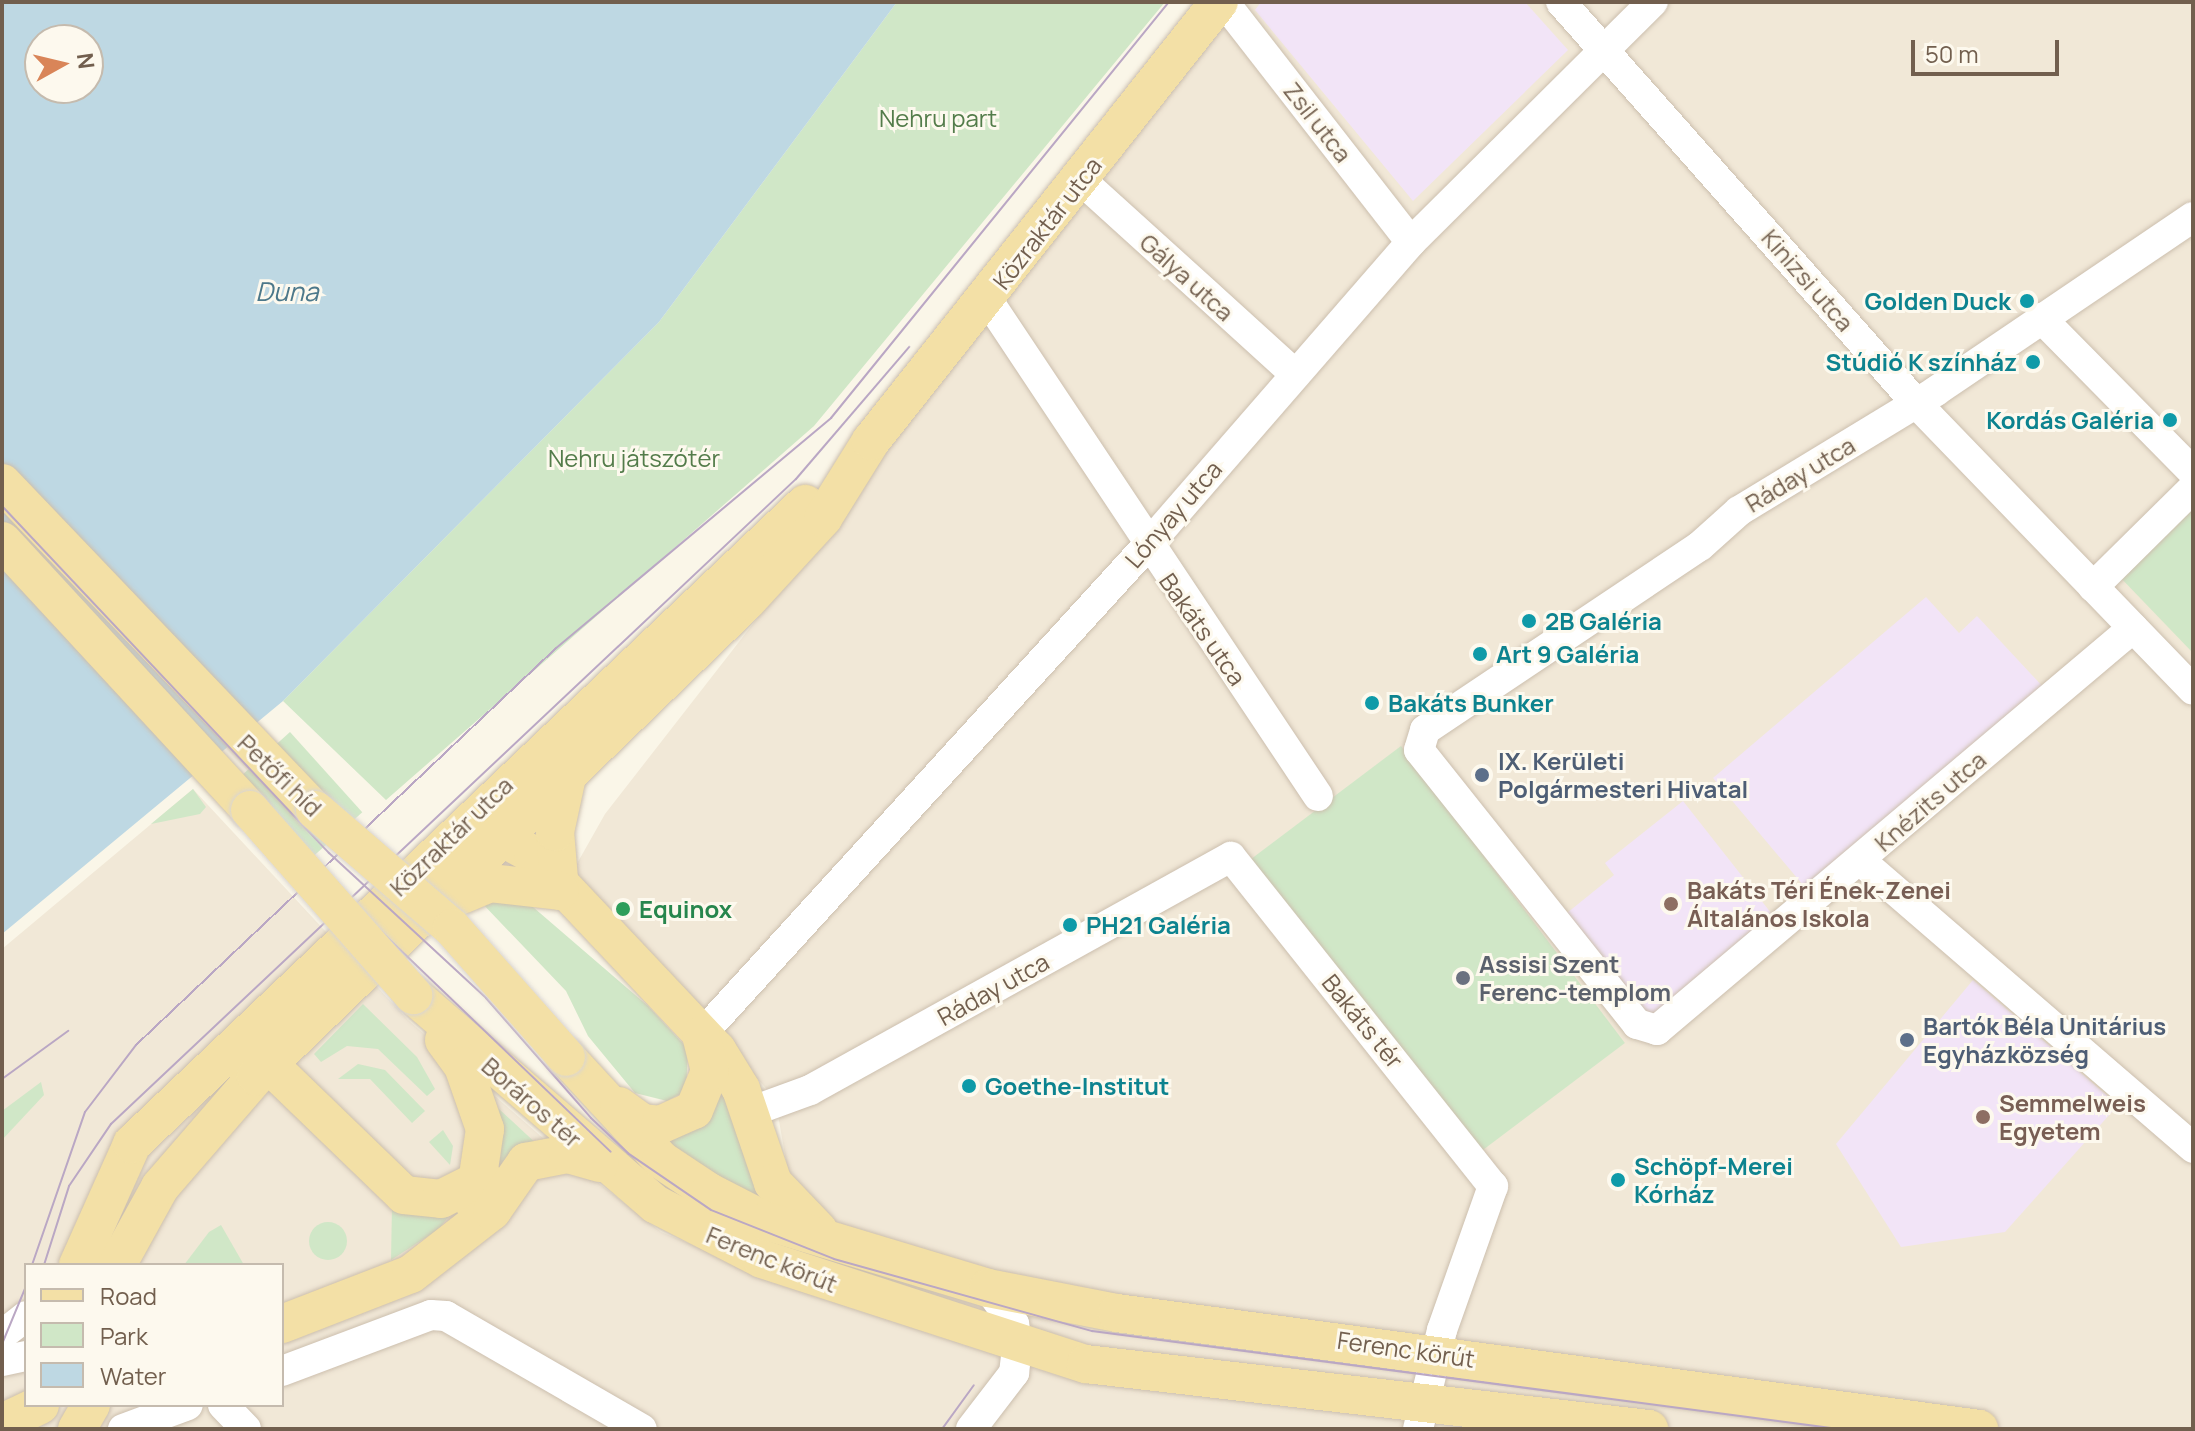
<!DOCTYPE html>
<meta charset="utf-8">
<style>
body{margin:0}
#map{position:relative;width:2195px;height:1431px;overflow:hidden;background:#faf6e8;font-family:Manrope,sans-serif}
div>[style]{position:absolute}
.residential>*{inset:0;background:#f1e8d7}
.education>*{inset:0;background:#f2e4f7}
.green>*{inset:0;background:#d0e7c7;transform-origin:0 0}
.round{border-radius:50%}
.water>*{inset:0;background:#bed8e3}
.roads{filter:drop-shadow(0 0 2px #ccbfae) drop-shadow(0 0 2px #ccbfae)}
.minor>*{height:30px;margin:-15px;padding:0 15px;transform-origin:15px;border-radius:15px;background:#fff}
.major>*{height:38px;margin:-19px;padding:0 19px;transform-origin:19px;border-radius:19px;background:#f3e0a6}
.tram>*{height:2px;margin:-1px;padding:0 1px;transform-origin:1px;border-radius:1px;background:#baa7c4}
.bridges{filter:drop-shadow(0 0 2px #dad5d1) drop-shadow(0 0 2px #dad5d1)}
.major-bridge>*{height:38px;margin:-19px;padding:0 19px;transform-origin:19px;border-radius:19px;background:#f3e0a6}
.dots>*{width:22px;height:22px;translate:-50% -50%;box-sizing:border-box;border:4px solid #fdf9ee;border-radius:50%}
span{translate:-50% -50%;white-space:nowrap;text-align:center;line-height:1.15;-webkit-text-stroke:6px #fdf9ee;paint-order:stroke}
.park-label{font-size:24px;color:#537c4a}
.street-label{font-size:24px;color:#725f4e}
.culture-label{font-size:24px;color:#0d838f;font-weight:700}
.right{translate:-100% -50%;text-align:right}
.left{translate:0 -50%;text-align:left}
.service-label{font-size:24px;color:#4e5e75;font-weight:700}
.education-label{font-size:24px;color:#785e54;font-weight:700}
.leisure-label{font-size:24px;color:#27864d;font-weight:700}
.worship-label{font-size:24px;color:#5b616d;font-weight:700}
.water-label{font-size:26px;color:#4c788a;font-style:italic}
.frame{position:absolute;inset:0;border:4px solid #725f4e;pointer-events:none}
.legend{position:absolute;left:24px;top:1263px;width:260px;height:144px;box-sizing:border-box;background:#fdf9ee;border:2px solid #c5bbae;margin:0;padding:10px 14px;list-style:none;font-size:24px;color:#725f4e}
.legend li{display:flex;align-items:center;gap:16px;height:40px}
.legend b{width:40px;border:2px solid #c5bbae}
.north{position:absolute;left:24px;top:24px;width:80px;height:80px;box-sizing:border-box;background:#fdf9ee;border:2px solid #c5bbae;border-radius:50%;rotate:82deg;font-size:22px;font-weight:700;line-height:32px;text-align:center;color:#725f4e}
.north::after{content:'';display:block;margin:auto;width:28px;height:36px;background:#d98558;clip-path:polygon(50% 0,100% 100%,50% 72%,0 100%)}
.scale{position:absolute;left:1911px;top:40px;width:148px;height:36px;box-sizing:border-box;border:4px solid #725f4e;border-top:0;padding-left:10px;font-size:24px;line-height:28px;white-space:nowrap;color:#725f4e;-webkit-text-stroke:6px #fdf9ee;paint-order:stroke}
</style>
<div id="map">
<div class="residential">
<div style="clip-path:polygon(evenodd,1237px 2px,2193px 2px,2193px 1429px,2px 1429px,2px 949px,193px 789px,408px 1020px,559px 1152px,661px 1232px,809px 1292px,775px 1098px,570px 876px,605px 814px,1237px 2px,26px 1265px,282px 1265px,282px 1405px,26px 1405px,26px 1265px)"></div>
</div>
<div class="education">
<div style="clip-path:polygon(1261px 2px,1525px 2px,1568px 50px,1413px 201px,1255px 10px)"></div>
<div style="clip-path:polygon(1926px 597px,1959px 633px,1977px 616px,2045px 689px,1808px 891px,1713px 778px)"></div>
<div style="clip-path:polygon(1683px 801px,1775px 918px,1651px 1020px,1567px 913px,1614px 875px,1605px 863px)"></div>
<div style="clip-path:polygon(1973px 980px,2118px 1105px,2005px 1232px,1901px 1247px,1836px 1144px)"></div>
</div>
<div class="green">
<div style="clip-path:polygon(897px 2px,1165px 2px,814px 426px,386px 800px,283px 701px,659px 322px)"></div>
<div style="clip-path:polygon(2193px 499px,2193px 653px,2117px 574px)"></div>
<div style="left:290px;top:732px;width:108px;height:98px;rotate:48deg"></div>
<div style="left:1401px;top:746px;width:372px;height:194px;rotate:53deg"></div>
<div style="clip-path:polygon(193px 789px,206px 807px,200px 814px,151px 824px)"></div>
<div style="clip-path:polygon(480px 901px,526px 901px,648px 1006px,688px 1049px,686px 1091px,667px 1101px,635px 1093px,588px 1036px,566px 991px)"></div>
<div style="clip-path:polygon(363px 1004px,417px 1057px,435px 1089px,427px 1096px,378px 1049px,347px 1046px,321px 1062px,314px 1054px)"></div>
<div style="clip-path:polygon(358px 1064px,385px 1070px,425px 1111px,412px 1123px,370px 1079px,338px 1079px)"></div>
<div style="clip-path:polygon(727px 1074px,775px 1210px,664px 1152px,666px 1135px,706px 1124px)"></div>
<div style="clip-path:polygon(41px 1082px,44px 1095px,2px 1140px,2px 1111px)"></div>
<div style="clip-path:polygon(499px 1109px,541px 1148px,493px 1186px,501px 1155px)"></div>
<div style="clip-path:polygon(443px 1130px,453px 1146px,450px 1165px,429px 1142px)"></div>
<div style="clip-path:polygon(458px 1204px,439px 1229px,391px 1260px,392px 1206px)"></div>
<div class="round" style="left:309px;top:1222px;width:38px;height:38px"></div>
<div style="clip-path:polygon(221px 1225px,244px 1265px,184px 1265px,209px 1232px)"></div>
</div>
<div class="water">
<div style="clip-path:polygon(evenodd,2px 2px,897px 2px,659px 322px,283px 701px,2px 934px,2px 2px,40px 40px,88px 40px,88px 88px,40px 88px,40px 40px)"></div>
</div>
<div class="roads">
<div class="minor">
<div style="left:1224px;top:2px;width:304px;rotate:52.1deg"></div>
<div style="left:1561px;top:2px;width:537px;rotate:48.47deg"></div>
<div style="left:1917px;top:404px;width:397px;rotate:46deg"></div>
<div style="left:1081px;top:180px;width:287px;rotate:42.2deg"></div>
<div style="left:987px;top:299px;width:597px;rotate:56.34deg"></div>
<div style="left:2041px;top:318px;width:216px;rotate:45.4deg"></div>
<div style="left:2093px;top:587px;width:141px;rotate:-44.7deg"></div>
<div style="left:2133px;top:628px;width:623px;rotate:139.82deg"></div>
<div style="left:1657px;top:1030px;width:21px;rotate:-163deg"></div>
<div style="left:1637px;top:1024px;width:350px;rotate:-128.5deg"></div>
<div style="left:1419px;top:750px;width:21px;rotate:-73deg"></div>
<div style="left:1425px;top:730px;width:331px;rotate:-33.8deg"></div>
<div style="left:1700px;top:546px;width:52px;rotate:-41.9deg"></div>
<div style="left:1739px;top:511px;width:231px;rotate:-31.3deg"></div>
<div style="left:1936px;top:391px;width:310px;rotate:-34.1deg"></div>
<div style="left:1861px;top:861px;width:439px;rotate:40.8deg"></div>
<div style="left:701px;top:1035px;width:660px;rotate:-47.64deg"></div>
<div style="left:1146px;top:547px;width:404px;rotate:-49deg"></div>
<div style="left:1411px;top:242px;width:341px;rotate:-44.8deg"></div>
<div style="left:750px;top:1112px;width:64px;rotate:-20.1deg"></div>
<div style="left:810px;top:1090px;width:481px;rotate:-29deg"></div>
<div style="left:1231px;top:857px;width:421px;rotate:51.5deg"></div>
<div style="left:1493px;top:1186px;width:153px;rotate:109.5deg"></div>
<div style="left:1442px;top:1330px;width:102px;rotate:103.6deg"></div>
<div style="left:2px;top:1335px;width:31px;rotate:-38deg"></div>
<div style="left:2px;top:1361px;width:25px;rotate:-12deg"></div>
<div style="left:282px;top:1371px;width:159px;rotate:-20.6deg"></div>
<div style="left:431px;top:1315px;width:15px;rotate:4deg"></div>
<div style="left:446px;top:1316px;width:226px;rotate:30deg"></div>
<div style="left:223px;top:1405px;width:33px;rotate:46deg"></div>
<div style="left:123px;top:1429px;width:69px;rotate:-20.3deg"></div>
<div style="left:971px;top:1429px;width:71px;rotate:-52.5deg"></div>
<div style="left:1014px;top:1373px;width:26px;rotate:-83deg"></div>
<div style="left:1017px;top:1347px;width:23px;rotate:-97deg"></div>
<div style="left:1014px;top:1324px;width:44px;rotate:-125.8deg"></div>
</div>
<div class="major">
<div style="left:2px;top:483px;width:453px;rotate:46.3deg"></div>
<div style="left:2px;top:541px;width:366px;rotate:47.3deg"></div>
<div style="left:477px;top:835px;width:24px;rotate:5deg"></div>
<div style="left:501px;top:837px;width:37px;rotate:29deg"></div>
<div style="left:533px;top:855px;width:268px;rotate:46.7deg"></div>
<div style="left:717px;top:1050px;width:46px;rotate:58.4deg"></div>
<div style="left:741px;top:1089px;width:99px;rotate:71.2deg"></div>
<div style="left:773px;top:1183px;width:66px;rotate:46.2deg"></div>
<div style="left:560px;top:891px;width:59px;rotate:-94.8deg"></div>
<div style="left:555px;top:832px;width:61px;rotate:-77.8deg"></div>
<div style="left:445px;top:902px;width:49px;rotate:-22.9deg"></div>
<div style="left:490px;top:883px;width:70px;rotate:6.5deg"></div>
<div style="left:413px;top:995px;width:320px;rotate:40.8deg"></div>
<div style="left:655px;top:1204px;width:120px;rotate:27.2deg"></div>
<div style="left:762px;top:1259px;width:341px;rotate:18deg"></div>
<div style="left:1086px;top:1364px;width:567px;rotate:6.59deg"></div>
<div style="left:444px;top:1040px;width:32px;rotate:54deg"></div>
<div style="left:463px;top:1066px;width:67px;rotate:70.8deg"></div>
<div style="left:485px;top:1129px;width:75px;rotate:98.5deg"></div>
<div style="left:252px;top:1048px;width:211px;rotate:44deg"></div>
<div style="left:404px;top:1195px;width:37px;rotate:6deg"></div>
<div style="left:441px;top:1199px;width:47px;rotate:-26.6deg"></div>
<div style="left:566px;top:1057px;width:140px;rotate:47.3deg"></div>
<div style="left:661px;top:1160px;width:58px;rotate:33.7deg"></div>
<div style="left:709px;top:1192px;width:64px;rotate:27deg"></div>
<div style="left:766px;top:1221px;width:232px;rotate:16.8deg"></div>
<div style="left:988px;top:1288px;width:131px;rotate:11deg"></div>
<div style="left:1117px;top:1313px;width:870px;rotate:7.66deg"></div>
<div style="left:619px;top:1106px;width:29px;rotate:36deg"></div>
<div style="left:642px;top:1123px;width:18px;rotate:6deg"></div>
<div style="left:660px;top:1125px;width:37px;rotate:-24deg"></div>
<div style="left:694px;top:1110px;width:42px;rotate:-67.7deg"></div>
<div style="left:710px;top:1071px;width:37px;rotate:-104deg"></div>
<div style="left:78px;top:1265px;width:133px;rotate:-65.9deg"></div>
<div style="left:132px;top:1144px;width:929px;rotate:-43.56deg"></div>
<div style="left:117px;top:1265px;width:89px;rotate:-61.1deg"></div>
<div style="left:160px;top:1187px;width:147px;rotate:-49.1deg"></div>
<div style="left:256px;top:1076px;width:683px;rotate:-44.05deg"></div>
<div style="left:747px;top:601px;width:113px;rotate:-47.5deg"></div>
<div style="left:823px;top:518px;width:91px;rotate:-58.1deg"></div>
<div style="left:871px;top:441px;width:560px;rotate:-51.6deg"></div>
<div style="left:282px;top:1324px;width:138px;rotate:-21.2deg"></div>
<div style="left:411px;top:1274px;width:103px;rotate:-37.9deg"></div>
<div style="left:492px;top:1211px;width:60px;rotate:-55.2deg"></div>
<div style="left:526px;top:1162px;width:43px;rotate:-10.8deg"></div>
<div style="left:568px;top:1154px;width:33px;rotate:16deg"></div>
<div style="left:2px;top:1423px;width:42px;rotate:-25.3deg"></div>
<div style="left:77px;top:1429px;width:28px;rotate:-60deg"></div>
</div>
</div>
<div class="tram">
<div style="left:2px;top:506px;width:477px;rotate:46.7deg"></div>
<div style="left:329px;top:853px;width:214px;rotate:42.7deg"></div>
<div style="left:486px;top:998px;width:159px;rotate:48.8deg"></div>
<div style="left:591px;top:1118px;width:52px;rotate:43.5deg"></div>
<div style="left:629px;top:1154px;width:99px;rotate:34.3deg"></div>
<div style="left:711px;top:1210px;width:132px;rotate:21.7deg"></div>
<div style="left:834px;top:1259px;width:268px;rotate:15.6deg"></div>
<div style="left:1092px;top:1331px;width:753px;rotate:7.47deg"></div>
<div style="left:272px;top:808px;width:115px;rotate:50.6deg"></div>
<div style="left:345px;top:897px;width:368px;rotate:43.8deg"></div>
<div style="left:2px;top:1079px;width:82px;rotate:-36deg"></div>
<div style="left:32px;top:1265px;width:162px;rotate:-70.9deg"></div>
<div style="left:85px;top:1112px;width:84px;rotate:-52.7deg"></div>
<div style="left:136px;top:1045px;width:577px;rotate:-43.38deg"></div>
<div style="left:555px;top:649px;width:360px;rotate:-39.9deg"></div>
<div style="left:831px;top:418px;width:536px;rotate:-50.91deg"></div>
<div style="left:44px;top:1265px;width:83px;rotate:-72.4deg"></div>
<div style="left:69px;top:1186px;width:75px;rotate:-55.9deg"></div>
<div style="left:111px;top:1124px;width:941px;rotate:-43.28deg"></div>
<div style="left:796px;top:479px;width:174px;rotate:-49.4deg"></div>
<div style="left:2px;top:1344px;width:63px;rotate:-67.5deg"></div>
<div style="left:942px;top:1429px;width:54px;rotate:-54deg"></div>
</div>
<div class="bridges">
<div class="major-bridge">
<div style="left:250px;top:810px;width:247px;rotate:48.6deg"></div>
<div style="left:315px;top:810px;width:181px;rotate:40.7deg"></div>
<div style="left:452px;top:928px;width:172px;rotate:48.5deg"></div>
</div>
</div>
<div class="dots">
<div style="left:2027px;top:301px;background:#0f9aa8"></div>
<div style="left:2033px;top:362px;background:#0f9aa8"></div>
<div style="left:2170px;top:420px;background:#0f9aa8"></div>
<div style="left:1529px;top:621px;background:#0f9aa8"></div>
<div style="left:1480px;top:654px;background:#0f9aa8"></div>
<div style="left:1372px;top:703px;background:#0f9aa8"></div>
<div style="left:1482px;top:775px;background:#5c6f8a"></div>
<div style="left:1671px;top:904px;background:#8d6e63"></div>
<div style="left:623px;top:909px;background:#2e9e5b"></div>
<div style="left:1070px;top:925px;background:#0f9aa8"></div>
<div style="left:1463px;top:978px;background:#6b7280"></div>
<div style="left:1907px;top:1040px;background:#5c6f8a"></div>
<div style="left:969px;top:1086px;background:#0f9aa8"></div>
<div style="left:1983px;top:1117px;background:#8d6e63"></div>
<div style="left:1618px;top:1180px;background:#0f9aa8"></div>
</div>
<div class="park-label">
<span style="left:938px;top:118px">Nehru part</span>
<span style="left:634px;top:458px">Nehru játszótér</span>
</div>
<div class="street-label">
<span style="left:1318px;top:122px;rotate:52deg">Zsil utca</span>
<span style="left:1047px;top:223px;rotate:-52deg">Közraktár utca</span>
<span style="left:1187px;top:277px;rotate:42deg">Gálya utca</span>
<span style="left:1808px;top:280px;rotate:49deg">Kinizsi utca</span>
<span style="left:1800px;top:474px;rotate:-31deg">Ráday utca</span>
<span style="left:1173px;top:514px;rotate:-49deg">Lónyay utca</span>
<span style="left:1203px;top:629px;rotate:55deg">Bakáts utca</span>
<span style="left:280px;top:775px;rotate:44deg">Petőfi híd</span>
<span style="left:1930px;top:801px;rotate:-41deg">Knézits utca</span>
<span style="left:451px;top:836px;rotate:-44deg">Közraktár utca</span>
<span style="left:993px;top:989px;rotate:-29deg">Ráday utca</span>
<span style="left:1363px;top:1021px;rotate:51deg">Bakáts tér</span>
<span style="left:532px;top:1102px;rotate:41deg">Boráros tér</span>
<span style="left:772px;top:1259px;rotate:22deg">Ferenc körút</span>
<span style="left:1406px;top:1349px;rotate:8deg">Ferenc körút</span>
</div>
<div class="culture-label">
<span class="right" style="left:2011px;top:301px">Golden Duck</span>
<span class="right" style="left:2017px;top:362px">Stúdió K színház</span>
<span class="right" style="left:2154px;top:420px">Kordás Galéria</span>
<span class="left" style="left:1545px;top:621px">2B Galéria</span>
<span class="left" style="left:1496px;top:654px">Art 9 Galéria</span>
<span class="left" style="left:1388px;top:703px">Bakáts Bunker</span>
<span class="left" style="left:1086px;top:925px">PH21 Galéria</span>
<span class="left" style="left:985px;top:1086px">Goethe-Institut</span>
<span class="left" style="left:1634px;top:1180px">Schöpf-Merei<br>Kórház</span>
</div>
<div class="service-label">
<span class="left" style="left:1498px;top:775px">IX. Kerületi<br>Polgármesteri Hivatal</span>
<span class="left" style="left:1923px;top:1040px">Bartók Béla Unitárius<br>Egyházközség</span>
</div>
<div class="education-label">
<span class="left" style="left:1687px;top:904px">Bakáts Téri Ének-Zenei<br>Általános Iskola</span>
<span class="left" style="left:1999px;top:1117px">Semmelweis<br>Egyetem</span>
</div>
<div class="leisure-label">
<span class="left" style="left:639px;top:909px">Equinox</span>
</div>
<div class="worship-label">
<span class="left" style="left:1479px;top:978px">Assisi Szent<br>Ferenc-templom</span>
</div>
<div class="water-label">
<span style="left:287px;top:292px">Duna</span>
</div>
<div class="frame"></div>
<ul class="legend">
<li><b style="height:10px;background:#f3e0a6"></b>Road</li>
<li><b style="height:22px;background:#d0e7c7"></b>Park</li>
<li><b style="height:22px;background:#bed8e3"></b>Water</li>
</ul>
<div class="north">N</div>
<div class="scale">50 m</div>
</div>
